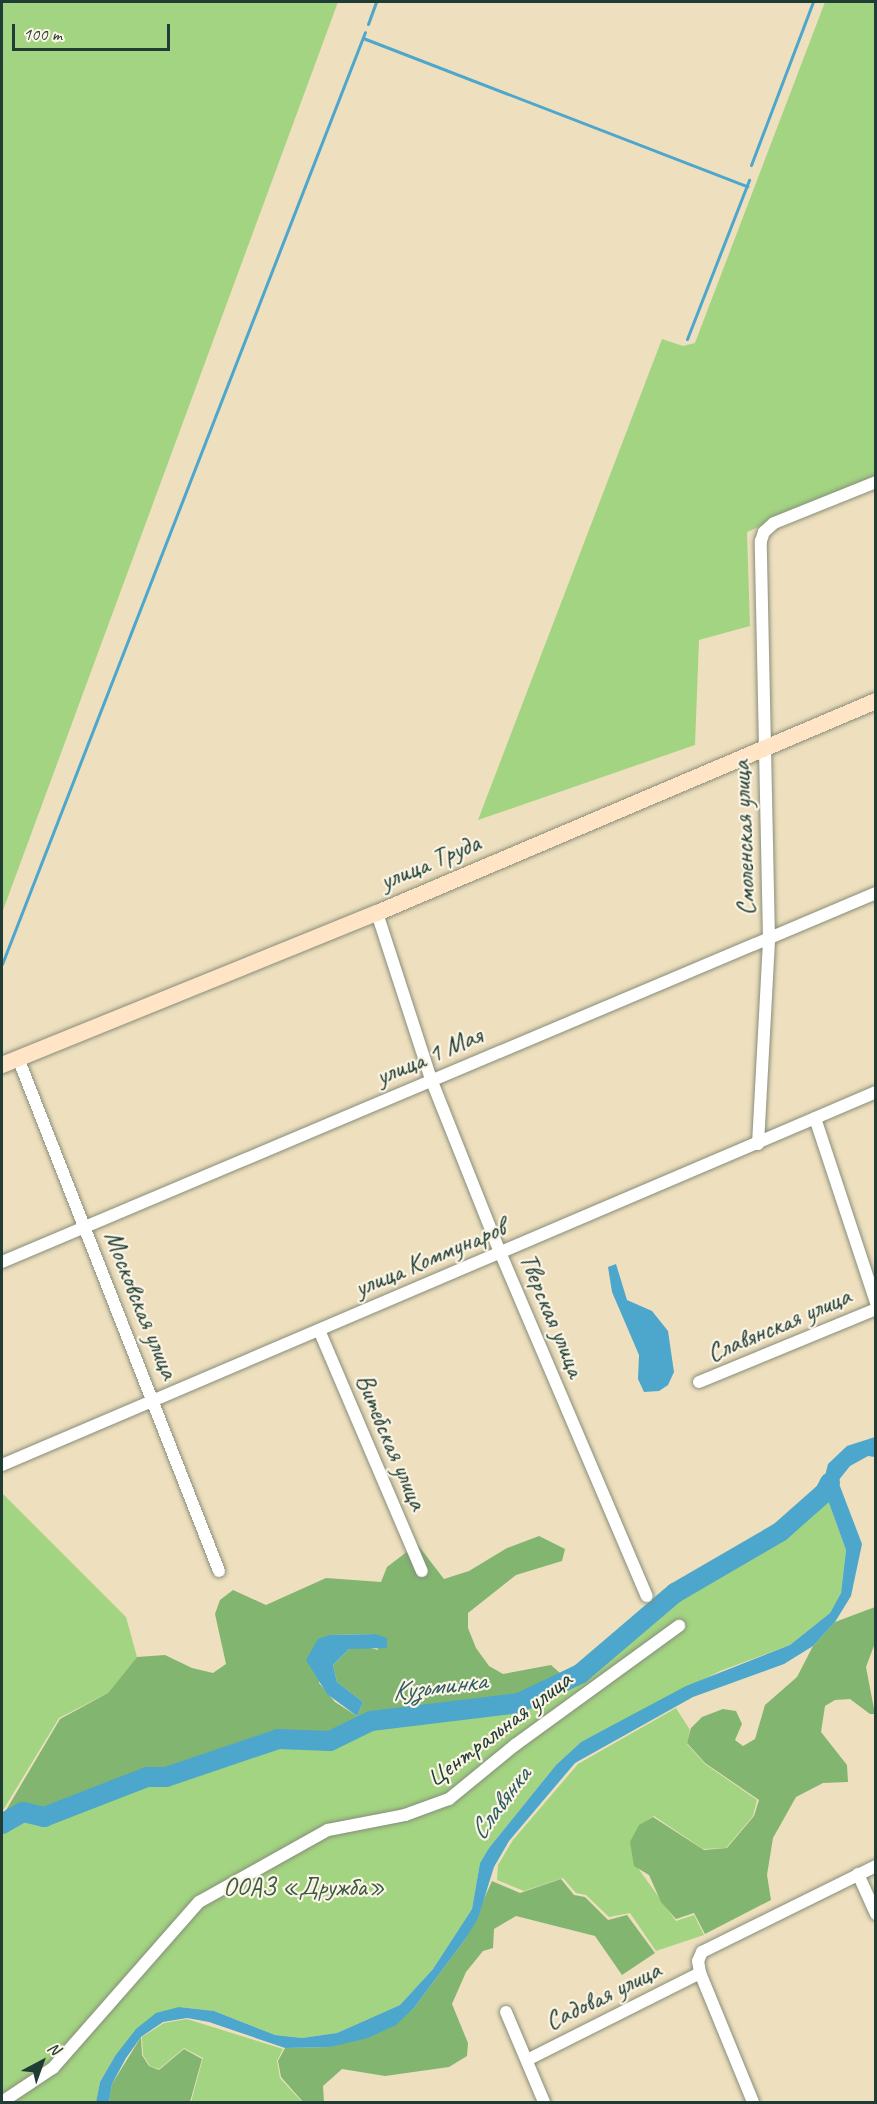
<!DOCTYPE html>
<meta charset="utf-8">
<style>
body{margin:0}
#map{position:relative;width:877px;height:2104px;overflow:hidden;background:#eedfbe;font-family:Caveat,sans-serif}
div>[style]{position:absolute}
.green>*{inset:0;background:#a3d482}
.forest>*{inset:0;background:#82b670}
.water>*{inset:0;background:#4da6cb}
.stream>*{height:3px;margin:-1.5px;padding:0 1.5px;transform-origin:1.5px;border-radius:1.5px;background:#4da6cb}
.river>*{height:20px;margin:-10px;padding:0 10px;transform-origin:10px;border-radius:10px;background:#4da6cb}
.roads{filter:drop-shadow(0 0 2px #868e79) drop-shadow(0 0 2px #868e79)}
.street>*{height:12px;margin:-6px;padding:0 6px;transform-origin:6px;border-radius:6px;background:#fff}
.secondary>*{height:16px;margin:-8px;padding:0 8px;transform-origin:8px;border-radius:8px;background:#ffe4c6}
span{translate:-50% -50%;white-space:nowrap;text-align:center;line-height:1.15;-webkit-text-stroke:4.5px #fcf5e5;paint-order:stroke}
.street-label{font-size:26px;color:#1f3d34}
.park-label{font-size:26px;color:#395b44}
.water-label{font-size:27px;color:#2d5c61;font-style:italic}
.frame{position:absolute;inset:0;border:3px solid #1f3d34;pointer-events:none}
.north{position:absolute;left:12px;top:2032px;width:60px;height:60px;-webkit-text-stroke:4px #fcf5e5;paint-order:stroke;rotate:41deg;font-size:16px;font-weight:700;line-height:24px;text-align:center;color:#1f3d34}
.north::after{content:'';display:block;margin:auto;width:21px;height:27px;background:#1f3d34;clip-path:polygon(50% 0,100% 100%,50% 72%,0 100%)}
.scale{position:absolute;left:12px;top:24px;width:158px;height:27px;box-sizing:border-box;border:3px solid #1f3d34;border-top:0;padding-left:8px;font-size:18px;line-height:21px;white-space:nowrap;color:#1f3d34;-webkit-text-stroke:4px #fcf5e5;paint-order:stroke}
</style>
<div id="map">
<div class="green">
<div style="clip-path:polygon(2px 2px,338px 2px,2px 913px)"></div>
<div style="clip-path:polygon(825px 2px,875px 2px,875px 478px,747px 532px,750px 626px,699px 640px,695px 745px,478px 820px,662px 339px,683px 346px,695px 343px)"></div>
<div style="clip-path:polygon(825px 1492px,846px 1550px,841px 1593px,830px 1613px,790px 1645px,720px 1671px,581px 1742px,556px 1765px,489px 1848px,480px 1863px,472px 1909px,433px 1969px,400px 2005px,337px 2033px,302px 2038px,275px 2035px,214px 2011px,179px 2007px,115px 2056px,100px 2082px,96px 2102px,2px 2102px,2px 1824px,8px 1818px,23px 1812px,44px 1817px,147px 1777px,166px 1777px,278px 1739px,330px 1741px,371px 1721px,519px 1703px,580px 1674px,675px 1593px,780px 1532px)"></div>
<div style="clip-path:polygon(2px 1493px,126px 1617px,137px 1657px,108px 1693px,59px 1718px,2px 1812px)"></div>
<div style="clip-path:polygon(676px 1708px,690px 1730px,687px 1744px,705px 1764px,757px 1800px,753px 1816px,726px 1848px,703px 1849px,654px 1816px,640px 1825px,635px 1864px,676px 1921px,694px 1915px,704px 1935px,656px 1951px,630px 1913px,609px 1917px,586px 1895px,576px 1893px,563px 1878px,524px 1891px,497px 1880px,498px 1865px,513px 1840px,578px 1764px)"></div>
<div style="clip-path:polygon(187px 2019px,283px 2049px,277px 2061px,280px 2078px,302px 2102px,191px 2102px,203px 2058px,184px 2048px,159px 2069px,150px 2066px,143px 2055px,142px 2037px,164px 2023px)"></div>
</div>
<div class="forest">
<div style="clip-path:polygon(evenodd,539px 1536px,565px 1549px,562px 1561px,516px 1575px,468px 1613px,468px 1628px,476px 1648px,489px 1666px,503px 1674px,551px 1665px,561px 1674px,559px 1684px,519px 1703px,372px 1721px,330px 1741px,278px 1739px,166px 1777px,147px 1777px,44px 1817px,23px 1812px,2px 1817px,60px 1719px,108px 1693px,137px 1657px,165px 1655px,192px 1668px,213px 1673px,226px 1664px,215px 1614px,220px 1600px,233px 1590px,266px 1605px,326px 1578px,381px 1582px,387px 1567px,417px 1544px,444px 1579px,469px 1571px,507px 1548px,539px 1536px,375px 1634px,378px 1650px,363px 1646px,349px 1649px,333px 1665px,337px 1682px,363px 1702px,357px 1716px,335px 1702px,319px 1683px,330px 1635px,375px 1634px)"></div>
<div style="clip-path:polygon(875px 1607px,875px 1643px,866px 1667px,875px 1714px,870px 1714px,850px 1699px,835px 1700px,825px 1706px,821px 1732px,847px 1765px,848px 1782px,823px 1783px,796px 1797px,773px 1838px,767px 1875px,771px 1900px,705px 1934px,694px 1913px,676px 1919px,661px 1902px,649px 1875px,634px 1866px,630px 1842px,639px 1825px,653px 1817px,704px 1850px,727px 1848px,754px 1816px,759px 1800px,705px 1763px,687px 1743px,691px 1728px,702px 1717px,723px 1709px,736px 1711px,742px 1724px,735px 1740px,743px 1746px,755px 1739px,765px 1705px,797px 1677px,813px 1646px,835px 1622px)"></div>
<div style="clip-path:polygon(561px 1879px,574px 1895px,585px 1897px,608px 1920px,627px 1915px,655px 1953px,622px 1975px,595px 1936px,516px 1916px,494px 1929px,493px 1948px,483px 1951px,466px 1972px,452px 2004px,468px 2043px,467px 2056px,449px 2067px,385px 2076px,342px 2069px,323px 2086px,324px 2102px,303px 2102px,281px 2077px,278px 2061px,285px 2048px,330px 2047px,396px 2024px,414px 2008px,466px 1938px,492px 1881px,520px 1893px)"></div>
<div style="clip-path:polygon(141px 2037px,142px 2055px,149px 2066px,159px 2070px,184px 2049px,202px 2059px,190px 2102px,109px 2102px,112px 2084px)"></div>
</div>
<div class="water">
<div style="clip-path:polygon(616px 1264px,627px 1300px,652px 1311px,668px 1331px,674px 1372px,668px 1385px,659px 1391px,644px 1392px,638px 1379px,639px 1355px,612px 1292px,608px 1267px)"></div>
<div style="clip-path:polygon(875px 1437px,875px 1457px,868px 1456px,850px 1466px,838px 1481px,862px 1544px,851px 1596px,835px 1622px,813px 1646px,784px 1664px,693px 1697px,575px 1763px,509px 1841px,494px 1867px,478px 1918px,466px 1938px,414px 2008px,396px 2025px,368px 2038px,330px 2047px,285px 2048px,209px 2022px,187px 2018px,163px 2022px,141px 2037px,126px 2058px,112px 2084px,109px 2102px,96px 2102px,100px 2082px,115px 2056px,136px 2029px,156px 2013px,179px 2007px,214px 2011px,275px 2035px,302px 2038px,337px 2033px,400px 2005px,433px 1969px,472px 1909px,480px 1863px,489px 1848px,556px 1765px,581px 1742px,686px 1686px,790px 1645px,830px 1613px,841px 1593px,846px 1550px,825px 1492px,825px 1476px,828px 1464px,847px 1446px)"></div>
<div style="clip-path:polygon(375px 1634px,387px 1638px,387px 1648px,349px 1649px,333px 1665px,337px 1682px,363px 1702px,357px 1716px,327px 1694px,306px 1660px,318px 1639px,330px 1635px)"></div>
</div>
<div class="stream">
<div style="left:368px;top:24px;width:23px;rotate:-70deg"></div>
<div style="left:363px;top:38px;width:412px;rotate:21.1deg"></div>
<div style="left:751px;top:165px;width:174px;rotate:-69.2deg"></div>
<div style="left:687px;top:339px;width:171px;rotate:-68.7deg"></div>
<div style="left:2px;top:964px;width:1000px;rotate:-68.72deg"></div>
</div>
<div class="river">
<div style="left:2px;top:1824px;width:24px;rotate:-30deg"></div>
<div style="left:23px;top:1812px;width:22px;rotate:13deg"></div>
<div style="left:44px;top:1817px;width:110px;rotate:-21.2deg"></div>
<div style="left:147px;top:1777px;width:19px"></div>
<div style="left:166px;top:1777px;width:118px;rotate:-18.7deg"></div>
<div style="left:278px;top:1739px;width:52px;rotate:2.2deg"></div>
<div style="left:330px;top:1741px;width:46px;rotate:-26deg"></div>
<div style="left:371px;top:1721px;width:149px;rotate:-6.9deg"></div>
<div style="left:519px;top:1703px;width:68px;rotate:-25.4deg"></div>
<div style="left:580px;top:1674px;width:125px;rotate:-40.5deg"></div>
<div style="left:675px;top:1593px;width:121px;rotate:-30.2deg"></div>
<div style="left:780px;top:1532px;width:60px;rotate:-41.6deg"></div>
<div style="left:825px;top:1492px;width:11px;rotate:-63deg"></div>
</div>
<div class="roads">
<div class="street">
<div style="left:377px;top:913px;width:175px;rotate:72deg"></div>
<div style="left:431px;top:1079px;width:186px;rotate:68.3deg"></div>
<div style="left:500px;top:1252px;width:374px;rotate:66.9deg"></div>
<div style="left:18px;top:1058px;width:551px;rotate:68.6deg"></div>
<div style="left:815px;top:1118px;width:194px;rotate:71.7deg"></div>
<div style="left:758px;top:1144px;width:205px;rotate:-86.9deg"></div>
<div style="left:769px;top:939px;width:398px;rotate:-91.2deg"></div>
<div style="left:761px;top:541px;width:9px;rotate:-72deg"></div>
<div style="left:764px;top:532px;width:13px;rotate:-42deg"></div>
<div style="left:774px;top:523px;width:110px;rotate:-21.9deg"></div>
<div style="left:2px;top:1262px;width:949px;rotate:-22.89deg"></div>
<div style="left:319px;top:1330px;width:262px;rotate:66.9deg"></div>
<div style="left:699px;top:1382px;width:191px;rotate:-22.4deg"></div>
<div style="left:2px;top:1465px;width:950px;rotate:-23.11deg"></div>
<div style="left:858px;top:1874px;width:44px;rotate:65.8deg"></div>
<div style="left:506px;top:2012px;width:98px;rotate:67.1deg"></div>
<div style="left:527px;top:2060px;width:194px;rotate:-26.7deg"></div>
<div style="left:2px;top:2102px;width:61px;rotate:-33.7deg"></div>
<div style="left:53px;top:2068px;width:221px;rotate:-48.7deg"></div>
<div style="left:199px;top:1902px;width:148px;rotate:-29.2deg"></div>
<div style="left:328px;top:1830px;width:78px;rotate:-11deg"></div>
<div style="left:405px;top:1815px;width:47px;rotate:-20deg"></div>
<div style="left:449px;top:1799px;width:85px;rotate:-39.3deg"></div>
<div style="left:515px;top:1745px;width:203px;rotate:-36deg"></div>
<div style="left:753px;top:2102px;width:139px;rotate:-112.3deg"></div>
<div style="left:700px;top:1973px;width:12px;rotate:-99deg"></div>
<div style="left:698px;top:1961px;width:10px;rotate:-66deg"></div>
<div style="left:702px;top:1952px;width:194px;rotate:-26.3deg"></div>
</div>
<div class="secondary">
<div style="left:2px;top:1065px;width:405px;rotate:-22.1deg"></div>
<div style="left:377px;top:913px;width:542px;rotate:-23.02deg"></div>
</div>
</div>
<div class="street-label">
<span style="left:744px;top:838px;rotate:-92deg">Смоленская улица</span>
<span style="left:430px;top:862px;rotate:-23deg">улица Труда</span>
<span style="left:429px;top:1056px;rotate:-23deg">улица 1 Мая</span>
<span style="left:430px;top:1258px;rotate:-23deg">улица Коммунаров</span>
<span style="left:141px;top:1305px;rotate:68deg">Московская улица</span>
<span style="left:552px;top:1315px;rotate:67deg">Тверская улица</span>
<span style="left:779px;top:1325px;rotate:-23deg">Славянская улица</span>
<span style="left:391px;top:1442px;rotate:67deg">Витебская улица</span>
<span style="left:499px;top:1729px;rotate:-37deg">Центральная улица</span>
<span style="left:603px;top:1996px;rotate:-26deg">Садовая улица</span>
</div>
<div class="park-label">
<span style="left:304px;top:1887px">ООАЗ «Дружба»</span>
</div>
<div class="water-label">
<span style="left:439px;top:1686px;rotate:-7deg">Кузьминка</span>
<span style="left:500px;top:1803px;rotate:-53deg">Славянка</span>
</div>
<div class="frame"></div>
<div class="north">N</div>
<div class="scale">100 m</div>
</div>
